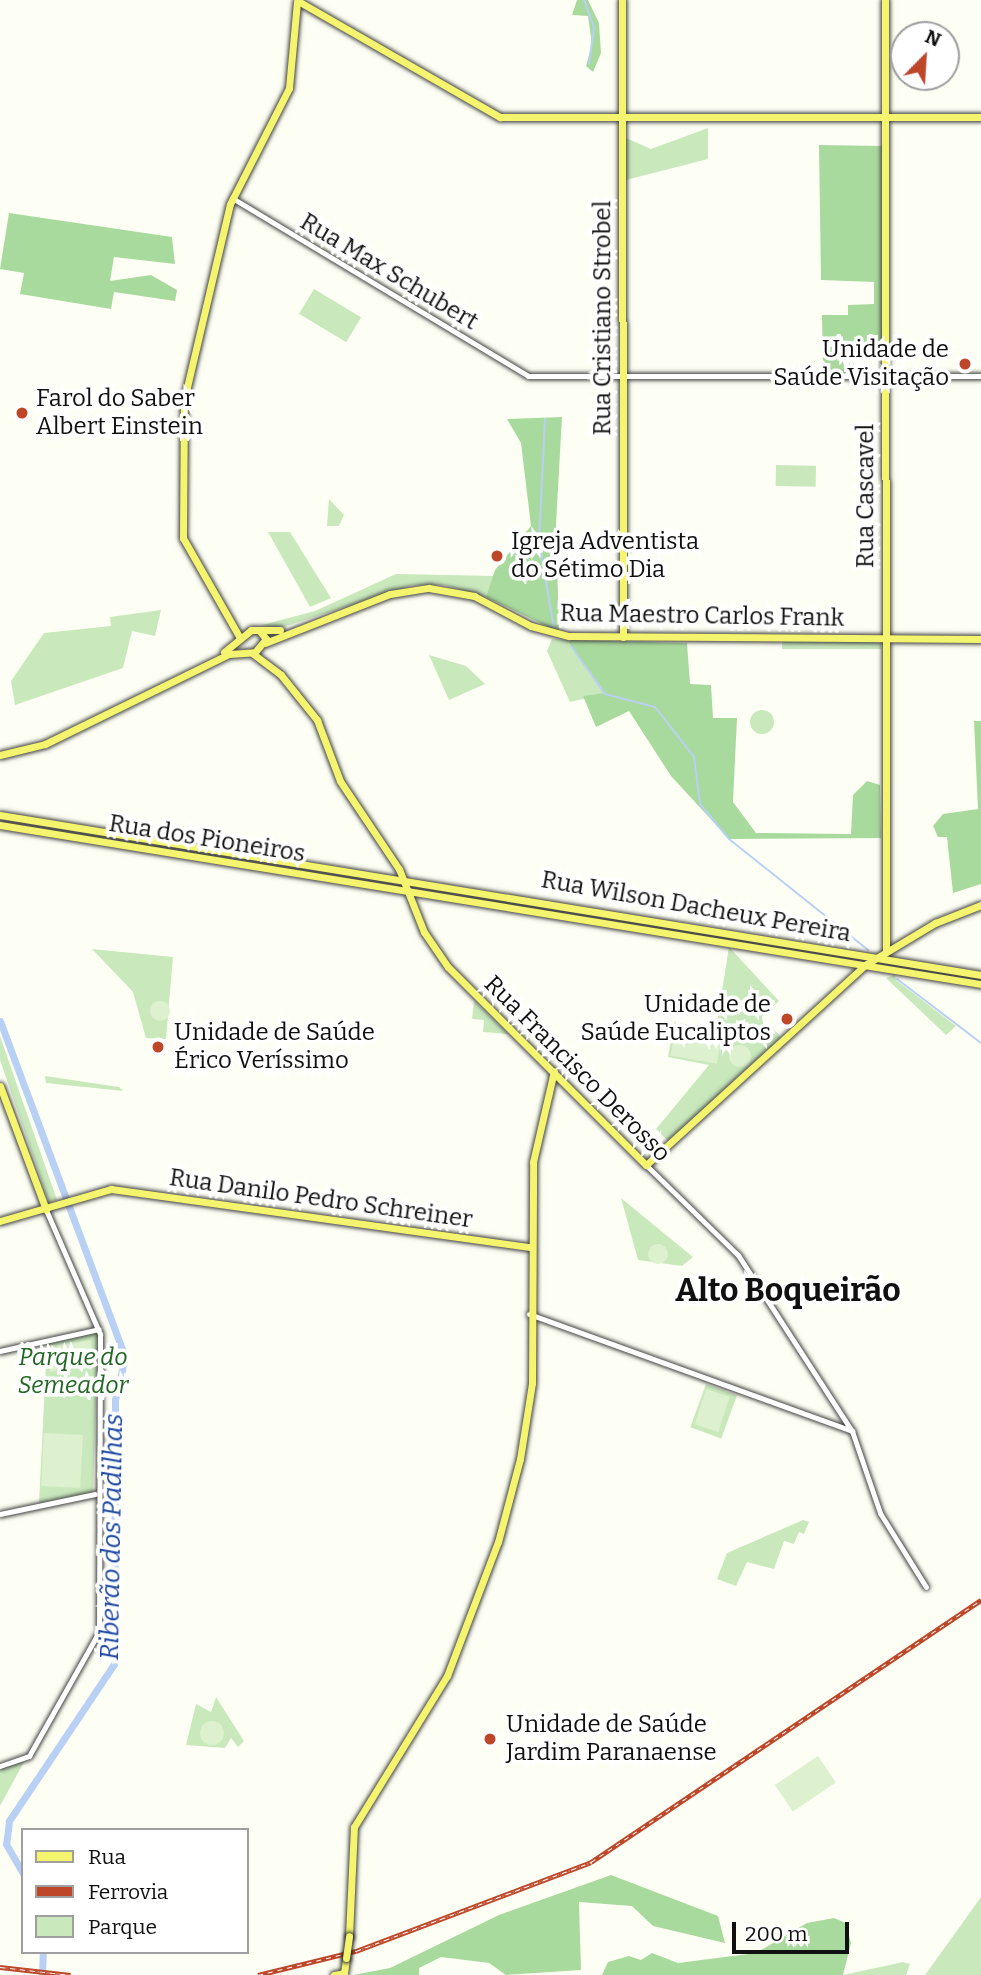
<!DOCTYPE html>
<meta charset="utf-8">
<style>
body{margin:0}
#map{position:relative;width:981px;height:1975px;overflow:hidden;background:#fefff4;font-family:Bitter,serif}
div>[style]{position:absolute}
.green>*{inset:0;background:#c9e9bd;transform-origin:0 0}
.round{border-radius:50%}
.forest>*{inset:0;background:#a9da9d}
.pitch>*{inset:0;background:#ddf1cf;transform-origin:0 0}
.stream>*{height:2px;margin:-1px;padding:0 1px;transform-origin:1px;border-radius:1px;background:#b9d0f5}
.river>*{height:7px;margin:-3.5px;padding:0 3.5px;transform-origin:3.5px;border-radius:3.5px;background:#b9d0f5}
.roads{filter:drop-shadow(0 0 2px #434343) drop-shadow(0 0 2px #434343)}
.minor>*{height:5px;margin:-2.5px;padding:0 2.5px;transform-origin:2.5px;border-radius:2.5px;background:#fff}
.major>*{height:7px;margin:-3.5px;padding:0 3.5px;transform-origin:3.5px;border-radius:3.5px;background:#f5f46e}
.rail>*{height:4.5px;margin-top:-2.25px;transform-origin:0;background:repeating-linear-gradient(90deg,#fff 0 5px,#be472a 0 10px);box-sizing:border-box;border-block:2px solid #be472a}
.bridges{filter:drop-shadow(0 0 2px #212121) drop-shadow(0 0 2px #212121)}
.major-bridge>*{height:7px;margin:-3.5px;padding:0 3.5px;transform-origin:3.5px;border-radius:3.5px;background:#f5f46e}
.dots>*{width:19px;height:19px;translate:-50% -50%;box-sizing:border-box;border:4px solid #fff;border-radius:50%}
span{translate:-50% -50%;white-space:nowrap;text-align:center;line-height:1.15;-webkit-text-stroke:7px #fff;paint-order:stroke}
.street-label{font-size:24px;color:#101010}
.poi-label{font-size:24px;color:#101010}
.right{translate:-100% -50%;text-align:right}
.left{translate:0 -50%;text-align:left}
.park-label{font-size:24px;color:#216723;font-style:italic}
.water-label{font-size:26px;color:#1b46a0;font-style:italic}
.district-label{font-size:32px;color:#101010;font-weight:700}
.legend{position:absolute;left:21px;top:1828px;width:228px;height:126px;box-sizing:border-box;background:#fff;border:2px solid #9f9f9f;margin:0;padding:9px 12px;list-style:none;font-size:21px;color:#101010}
.legend li{display:flex;align-items:center;gap:14px;height:35px}
.legend b{width:35px;border:2px solid #9f9f9f}
.north{position:absolute;left:890px;top:21px;width:70px;height:70px;box-sizing:border-box;background:#fff;border:2px solid #9f9f9f;border-radius:50%;rotate:24deg;font-size:19px;font-weight:700;line-height:28px;text-align:center;color:#101010}
.north::after{content:'';display:block;margin:auto;width:24px;height:32px;background:#be472a;clip-path:polygon(50% 0,100% 100%,50% 72%,0 100%)}
.scale{position:absolute;left:732px;top:1922px;width:117px;height:32px;box-sizing:border-box;border:4px solid #101010;border-top:0;padding-left:9px;font-size:21px;line-height:24px;white-space:nowrap;color:#101010;-webkit-text-stroke:5px #fff;paint-order:stroke}
</style>
<div id="map">
<div class="green">
<div style="clip-path:polygon(708px 128px,708px 159px,626px 180px,626px 138px,651px 149px)"></div>
<div style="left:314px;top:289px;width:55px;height:29px;rotate:31deg"></div>
<div style="left:776px;top:465px;width:40px;height:21px;rotate:1deg"></div>
<div style="clip-path:polygon(329px 499px,344px 515px,339px 526px,327px 526px)"></div>
<div style="clip-path:polygon(268px 532px,290px 532px,331px 598px,310px 607px)"></div>
<div style="clip-path:polygon(396px 574px,494px 576px,486px 597px,445px 585px,413px 585px,280px 628px,262px 625px,315px 611px)"></div>
<div style="clip-path:polygon(161px 610px,155px 636px,132px 631px,123px 668px,15px 705px,11px 681px,44px 633px,111px 626px,110px 617px)"></div>
<div style="clip-path:polygon(552px 639px,567px 640px,605px 694px,570px 702px,547px 651px)"></div>
<div style="left:782px;top:642px;width:99px;height:7px"></div>
<div style="clip-path:polygon(429px 655px,466px 666px,485px 684px,449px 700px)"></div>
<div class="round" style="left:750px;top:710px;width:24px;height:24px"></div>
<div style="clip-path:polygon(28px 825px,234px 855px,235px 857px,204px 856px)"></div>
<div style="clip-path:polygon(467px 893px,603px 915px,603px 918px,466px 899px)"></div>
<div style="clip-path:polygon(614px 920px,644px 921px,770px 942px,768px 948px)"></div>
<div style="clip-path:polygon(729px 947px,779px 1001px,762px 1017px,781px 1037px,668px 1141px,656px 1129px,709px 1065px,668px 1057px,674px 1022px,716px 1029px)"></div>
<div style="clip-path:polygon(92px 949px,173px 957px,166px 1039px,146px 1038px,133px 992px)"></div>
<div style="clip-path:polygon(895px 975px,896px 980px,956px 1026px,946px 1035px,886px 978px)"></div>
<div style="clip-path:polygon(474px 1001px,508px 1034px,483px 1032px,484px 1020px,472px 1019px)"></div>
<div style="clip-path:polygon(0 1036px,57px 1200px,56px 1200px,49px 1202px,0 1060px)"></div>
<div style="clip-path:polygon(45px 1076px,119px 1087px,123px 1091px,46px 1083px)"></div>
<div style="clip-path:polygon(621px 1198px,693px 1257px,682px 1266px,638px 1260px)"></div>
<div style="clip-path:polygon(98px 1331px,93px 1492px,39px 1503px,47px 1342px)"></div>
<div style="left:706px;top:1384px;width:33px;height:46px;rotate:20deg"></div>
<div style="clip-path:polygon(803px 1520px,809px 1522px,804px 1534px,799px 1532px,794px 1544px,784px 1541px,774px 1569px,747px 1562px,736px 1586px,717px 1579px,727px 1553px)"></div>
<div style="clip-path:polygon(216px 1697px,244px 1741px,238px 1747px,231px 1738px,225px 1748px,186px 1745px,196px 1704px,211px 1712px)"></div>
<div style="clip-path:polygon(24px 1762px,0 1806px,0 1768px)"></div>
<div style="clip-path:polygon(981px 1897px,981px 1975px,925px 1975px,956px 1932px)"></div>
<div style="clip-path:polygon(903px 1962px,910px 1964px,906px 1975px,843px 1975px)"></div>
</div>
<div class="forest">
<div style="clip-path:polygon(577px 0,588px 0,599px 23px,601px 53px,593px 72px,586px 66px,592px 44px,588px 16px,572px 15px)"></div>
<div style="clip-path:polygon(819px 145px,884px 146px,887px 347px,855px 347px,854px 373px,823px 373px,822px 315px,848px 315px,848px 305px,874px 304px,874px 282px,821px 280px)"></div>
<div style="clip-path:polygon(9px 213px,172px 237px,175px 264px,114px 257px,110px 281px,151px 275px,177px 290px,175px 301px,114px 292px,111px 309px,20px 294px,24px 273px,0 269px)"></div>
<div style="clip-path:polygon(562px 417px,556px 524px,559px 632px,486px 597px,495px 570px,531px 526px,521px 443px,507px 419px)"></div>
<div style="clip-path:polygon(567px 640px,687px 643px,690px 684px,711px 685px,713px 718px,737px 718px,733px 802px,756px 833px,851px 834px,853px 795px,867px 781px,880px 785px,881px 838px,729px 839px,671px 776px,629px 711px,596px 727px,583px 696px,605px 693px)"></div>
<div style="clip-path:polygon(974px 721px,981px 721px,981px 884px,953px 893px,947px 837px,938px 837px,933px 826px,943px 814px,978px 809px)"></div>
<div style="clip-path:polygon(611px 1875px,718px 1916px,725px 1943px,653px 1926px,632px 1906px,579px 1902px,581px 1970px,506px 1975px,489px 1963px,441px 1957px,419px 1968px,419px 1975px,353px 1975px,390px 1968px,499px 1915px)"></div>
<div style="clip-path:polygon(834px 1918px,846px 1923px,851px 1943px,843px 1975px,602px 1975px,608px 1962px,629px 1956px,641px 1960px,652px 1953px,678px 1963px,756px 1953px,807px 1923px)"></div>
</div>
<div class="pitch">
<div class="round" style="left:150px;top:1001px;width:20px;height:20px"></div>
<div style="left:676px;top:1025px;width:47px;height:31px;rotate:10deg"></div>
<div class="round" style="left:729px;top:1045px;width:22px;height:22px"></div>
<div class="round" style="left:648px;top:1244px;width:20px;height:20px"></div>
<div style="clip-path:polygon(91px 1340px,93px 1365px,50px 1372px,50px 1346px)"></div>
<div style="left:706px;top:1389px;width:25px;height:37px;rotate:18deg"></div>
<div style="left:44px;top:1433px;width:39px;height:53px;rotate:3deg"></div>
<div class="round" style="left:200px;top:1721px;width:24px;height:24px"></div>
<div style="left:818px;top:1756px;width:32px;height:52px;rotate:56deg"></div>
</div>
<div class="stream">
<div style="left:584px;top:0;width:30px;rotate:70deg"></div>
<div style="left:594px;top:28px;width:36px;rotate:98deg"></div>
<div style="left:545px;top:419px;width:122px;rotate:92.8deg"></div>
<div style="left:539px;top:541px;width:89px;rotate:80.3deg"></div>
<div style="left:571px;top:646px;width:59px;rotate:54.7deg"></div>
<div style="left:605px;top:694px;width:52px;rotate:14.6deg"></div>
<div style="left:655px;top:707px;width:63px;rotate:52deg"></div>
<div style="left:694px;top:757px;width:47px;rotate:82.7deg"></div>
<div style="left:700px;top:804px;width:45px;rotate:50.4deg"></div>
<div style="left:729px;top:839px;width:178px;rotate:38.6deg"></div>
<div style="left:897px;top:979px;width:106px;rotate:37.3deg"></div>
</div>
<div class="river">
<div style="left:0;top:1021px;width:358px;rotate:69.6deg"></div>
<div style="left:125px;top:1357px;width:44px;rotate:103.1deg"></div>
<div style="left:115px;top:1400px;width:264px;rotate:90.2deg"></div>
<div style="left:114px;top:1664px;width:189px;rotate:123.8deg"></div>
<div style="left:9px;top:1821px;width:23px;rotate:97deg"></div>
<div style="left:6px;top:1844px;width:34px;rotate:60deg"></div>
<div style="left:42px;top:1975px;width:23px;rotate:-88deg"></div>
</div>
<div class="roads">
<div class="minor">
<div style="left:232px;top:198px;width:345px;rotate:31deg"></div>
<div style="left:528px;top:376px;width:453px"></div>
<div style="left:646px;top:1165px;width:129px;rotate:44.4deg"></div>
<div style="left:738px;top:1255px;width:210px;rotate:57.1deg"></div>
<div style="left:852px;top:1431px;width:87px;rotate:71.1deg"></div>
<div style="left:880px;top:1513px;width:87px;rotate:58.1deg"></div>
<div style="left:529px;top:1314px;width:344px;rotate:19.9deg"></div>
<div style="left:0;top:1351px;width:101px;rotate:-12.5deg"></div>
<div style="left:0;top:1514px;width:97px;rotate:-11.9deg"></div>
<div style="left:0;top:1766px;width:31px;rotate:-19deg"></div>
<div style="left:29px;top:1756px;width:142px;rotate:-60.6deg"></div>
<div style="left:99px;top:1632px;width:298px;rotate:-89.8deg"></div>
<div style="left:100px;top:1334px;width:135px;rotate:-113.5deg"></div>
</div>
<div class="major">
<div style="left:622px;top:0;width:637px;rotate:89.91deg"></div>
<div style="left:885px;top:0;width:951px;rotate:89.94deg"></div>
<div style="left:298px;top:1px;width:233px;rotate:29.9deg"></div>
<div style="left:500px;top:117px;width:481px"></div>
<div style="left:240px;top:638px;width:115px;rotate:-119.7deg"></div>
<div style="left:183px;top:538px;width:138px;rotate:-89.6deg"></div>
<div style="left:184px;top:400px;width:201px;rotate:-76.8deg"></div>
<div style="left:230px;top:204px;width:130px;rotate:-63deg"></div>
<div style="left:289px;top:88px;width:87px;rotate:-84.7deg"></div>
<div style="left:265px;top:643px;width:134px;rotate:-21.4deg"></div>
<div style="left:390px;top:594px;width:39px;rotate:-9deg"></div>
<div style="left:429px;top:588px;width:46px;rotate:10.1deg"></div>
<div style="left:474px;top:596px;width:64px;rotate:27.8deg"></div>
<div style="left:531px;top:626px;width:39px;rotate:15deg"></div>
<div style="left:569px;top:636px;width:412px;rotate:0.4deg"></div>
<div style="left:224px;top:652px;width:35px;rotate:-39deg"></div>
<div style="left:251px;top:630px;width:29px"></div>
<div style="left:252px;top:653px;width:36px;rotate:37deg"></div>
<div style="left:281px;top:675px;width:58px;rotate:51.3deg"></div>
<div style="left:317px;top:720px;width:65px;rotate:69.3deg"></div>
<div style="left:340px;top:781px;width:106px;rotate:56.2deg"></div>
<div style="left:399px;top:869px;width:68px;rotate:68.4deg"></div>
<div style="left:424px;top:932px;width:42px;rotate:55.6deg"></div>
<div style="left:448px;top:967px;width:280px;rotate:45deg"></div>
<div style="left:646px;top:1165px;width:297px;rotate:-42.4deg"></div>
<div style="left:865px;top:965px;width:82px;rotate:-31deg"></div>
<div style="left:935px;top:923px;width:49px;rotate:-21.4deg"></div>
<div style="left:0;top:755px;width:46px;rotate:-13.7deg"></div>
<div style="left:45px;top:744px;width:205px;rotate:-26.1deg"></div>
<div style="left:229px;top:654px;width:26px;rotate:-4deg"></div>
<div style="left:255px;top:652px;width:17px;rotate:-50deg"></div>
<div style="left:266px;top:639px;width:11px;rotate:-128deg"></div>
<div style="left:0;top:815px;width:994px;rotate:9.26deg"></div>
<div style="left:0;top:825px;width:994px;rotate:9.21deg"></div>
<div style="left:0;top:1086px;width:132px;rotate:69.6deg"></div>
<div style="left:0;top:1221px;width:116px;rotate:-16.1deg"></div>
<div style="left:111px;top:1189px;width:423px;rotate:7.9deg"></div>
<div style="left:349px;top:1936px;width:109px;rotate:-87.4deg"></div>
<div style="left:354px;top:1827px;width:177px;rotate:-58.4deg"></div>
<div style="left:447px;top:1676px;width:143px;rotate:-69.2deg"></div>
<div style="left:498px;top:1542px;width:86px;rotate:-75.2deg"></div>
<div style="left:520px;top:1459px;width:77px;rotate:-81deg"></div>
<div style="left:532px;top:1383px;width:221px;rotate:-89.7deg"></div>
<div style="left:533px;top:1162px;width:93px;rotate:-77deg"></div>
<div style="left:334px;top:1975px;width:10px;rotate:-11deg"></div>
<div style="left:344px;top:1973px;width:15px;rotate:-82deg"></div>
</div>
</div>
<div class="rail">
<div style="left:0;top:1967px;width:71px;rotate:6.4deg"></div>
<div style="left:258px;top:1975px;width:101px;rotate:-13.8deg"></div>
<div style="left:356px;top:1951px;width:251px;rotate:-20.7deg"></div>
<div style="left:591px;top:1862px;width:470px;rotate:-33.9deg"></div>
</div>
<div class="bridges">
<div class="major-bridge">
<div style="left:346px;top:1958px;width:22px;rotate:-82deg"></div>
</div>
</div>
<div class="dots">
<div style="left:965px;top:364px;background:#be472a"></div>
<div style="left:22px;top:413px;background:#be472a"></div>
<div style="left:497px;top:556px;background:#be472a"></div>
<div style="left:787px;top:1019px;background:#be472a"></div>
<div style="left:158px;top:1047px;background:#be472a"></div>
<div style="left:490px;top:1739px;background:#be472a"></div>
</div>
<div class="street-label">
<span style="left:389px;top:272px;rotate:31deg">Rua Max Schubert</span>
<span style="left:603px;top:318px;rotate:-90deg">Rua Cristiano Strobel</span>
<span style="left:866px;top:496px;rotate:-90deg">Rua Cascavel</span>
<span style="left:702px;top:616px;rotate:1deg">Rua Maestro Carlos Frank</span>
<span style="left:207px;top:839px;rotate:9deg">Rua dos Pioneiros</span>
<span style="left:696px;top:907px;rotate:10deg">Rua Wilson Dacheux Pereira</span>
<span style="left:577px;top:1069px;rotate:45deg">Rua Francisco Derosso</span>
<span style="left:321px;top:1199px;rotate:8deg">Rua Danilo Pedro Schreiner</span>
</div>
<div class="poi-label">
<span class="right" style="left:949px;top:364px">Unidade de<br>Saúde Visitação</span>
<span class="left" style="left:36px;top:413px">Farol do Saber<br>Albert Einstein</span>
<span class="left" style="left:511px;top:556px">Igreja Adventista<br>do Sétimo Dia</span>
<span class="right" style="left:771px;top:1019px">Unidade de<br>Saúde Eucaliptos</span>
<span class="left" style="left:174px;top:1047px">Unidade de Saúde<br>Érico Veríssimo</span>
<span class="left" style="left:506px;top:1739px">Unidade de Saúde<br>Jardim Paranaense</span>
</div>
<div class="park-label">
<span style="left:73px;top:1372px">Parque do<br>Semeador</span>
</div>
<div class="water-label">
<span style="left:112px;top:1537px;rotate:-89deg">Riberão dos Padilhas</span>
</div>
<div class="district-label">
<span style="left:788px;top:1290px">Alto Boqueirão</span>
</div>
<ul class="legend">
<li><b style="height:9px;background:#f5f46e"></b>Rua</li>
<li><b style="height:9px;background:#be472a"></b>Ferrovia</li>
<li><b style="height:19px;background:#c9e9bd"></b>Parque</li>
</ul>
<div class="north">N</div>
<div class="scale">200 m</div>
</div>
